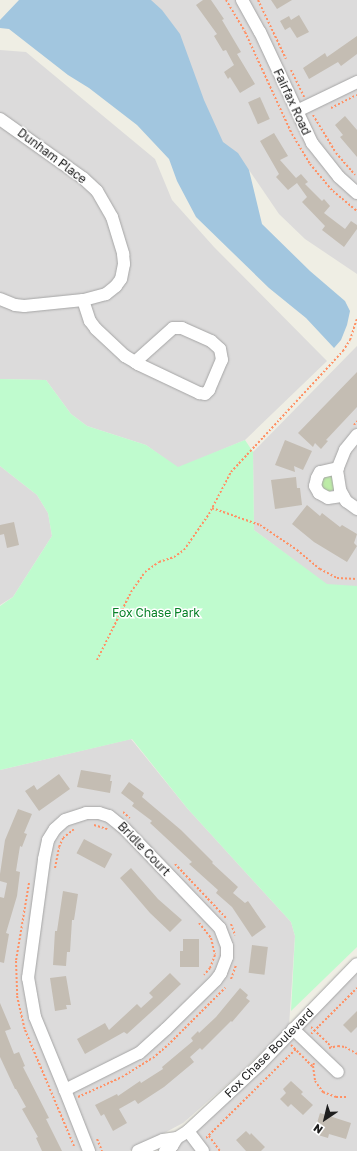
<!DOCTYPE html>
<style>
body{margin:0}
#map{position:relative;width:357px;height:1151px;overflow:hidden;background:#efeee4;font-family:"Golos Text",sans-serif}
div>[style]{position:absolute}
.residential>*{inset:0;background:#dcdbdb}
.grass>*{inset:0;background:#bdeca7}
.park>*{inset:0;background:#bffbce}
.water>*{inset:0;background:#a2c6df}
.building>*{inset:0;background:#c4bdb3;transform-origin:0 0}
.path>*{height:2px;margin-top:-1px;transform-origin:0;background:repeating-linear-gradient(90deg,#ff9165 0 2px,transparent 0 4px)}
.roads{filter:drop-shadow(0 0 1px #a5a5a5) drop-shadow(0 0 1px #a5a5a5)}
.street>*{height:12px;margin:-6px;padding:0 6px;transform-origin:6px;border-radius:6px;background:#fff}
span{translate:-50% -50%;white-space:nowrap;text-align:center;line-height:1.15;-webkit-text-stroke:3px #fff;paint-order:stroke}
.street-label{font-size:12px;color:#1e1e1e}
.park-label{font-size:12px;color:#078127}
.north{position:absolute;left:305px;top:1099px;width:40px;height:40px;-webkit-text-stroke:3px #fff;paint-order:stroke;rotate:215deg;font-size:11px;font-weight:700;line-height:16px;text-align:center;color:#1e1e1e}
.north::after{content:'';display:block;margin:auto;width:14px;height:18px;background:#1e1e1e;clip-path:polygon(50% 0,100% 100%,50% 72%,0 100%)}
</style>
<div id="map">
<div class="residential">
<div style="clip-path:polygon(136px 0,357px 0,357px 274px,305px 239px,279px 214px,249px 170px,207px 142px)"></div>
<div style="clip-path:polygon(0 50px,26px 52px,155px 159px,172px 200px,214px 247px,327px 361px,245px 440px,178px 468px,146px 445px,87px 426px,71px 414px,46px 380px,0 379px)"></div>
<div style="clip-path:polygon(357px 346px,357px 586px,342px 587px,327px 585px,254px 530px,253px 452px)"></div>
<div style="clip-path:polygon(0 466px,37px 495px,48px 513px,52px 536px,13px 597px,0 605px)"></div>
<div style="clip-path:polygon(131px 739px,187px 808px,291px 922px,295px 936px,289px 1026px,238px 1075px,183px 1123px,134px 1149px,129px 1151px,0 1151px,0 770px)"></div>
<div style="clip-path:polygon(357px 968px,357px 1151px,171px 1151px)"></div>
</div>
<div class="grass">
<div style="clip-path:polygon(332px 474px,335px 489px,329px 492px,323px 490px,321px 484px,323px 477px)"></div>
</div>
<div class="park">
<div style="clip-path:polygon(0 379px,46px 380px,71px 414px,87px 426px,146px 445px,178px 467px,245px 440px,253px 452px,254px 530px,327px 584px,357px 586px,357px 947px,291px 1011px,295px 936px,291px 922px,187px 808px,132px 739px,0 770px,0 606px,13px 597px,52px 536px,48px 513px,37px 495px,0 466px)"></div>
</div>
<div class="water">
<div style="clip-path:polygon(19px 0,151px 0,162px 10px,180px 34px,204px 100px,223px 142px,238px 153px,249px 170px,262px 224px,310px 271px,345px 301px,350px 311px,347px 325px,341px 340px,334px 348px,306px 318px,269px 288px,196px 217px,177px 181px,169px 159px,137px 125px,89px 88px,68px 75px,9px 29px,0 28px,0 20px)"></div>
</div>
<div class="building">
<div style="clip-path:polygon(203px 0,211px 0,224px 19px,222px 20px,241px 52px,237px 54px,255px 84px,240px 93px,230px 77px,228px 79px,224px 72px,234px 65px,226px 50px,223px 51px,214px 36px,217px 34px,196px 5px)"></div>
<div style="clip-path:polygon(271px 0,292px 0,277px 9px)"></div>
<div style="clip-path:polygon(299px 15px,309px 32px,297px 38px,290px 27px,285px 30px,280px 21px,289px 16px,291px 20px)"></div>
<div style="clip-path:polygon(357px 36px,357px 54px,341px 66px,338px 62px,309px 79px,303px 68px,325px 53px,327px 57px)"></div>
<div style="left:260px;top:97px;width:24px;height:13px;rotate:66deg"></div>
<div style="clip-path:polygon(345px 116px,357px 130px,357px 157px,340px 137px,343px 135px,335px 125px)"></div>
<div style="clip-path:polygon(274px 133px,288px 156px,280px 160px,296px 178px,301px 174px,308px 182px,305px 184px,322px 201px,324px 199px,330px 206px,324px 213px,345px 229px,351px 221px,357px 225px,357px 229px,344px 247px,322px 230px,325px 226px,302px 202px,307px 197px,297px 183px,288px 190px,276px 177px,279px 174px,260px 141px)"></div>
<div style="clip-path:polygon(357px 372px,357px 407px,326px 440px,328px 441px,321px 449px,315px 443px,313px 447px,298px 433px)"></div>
<div style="clip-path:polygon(285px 440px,312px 451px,303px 470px,294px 466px,295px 472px,275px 465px)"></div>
<div style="clip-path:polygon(296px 477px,297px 488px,300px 488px,302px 505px,275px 509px,271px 480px)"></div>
<div style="clip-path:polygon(307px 505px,320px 516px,322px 513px,340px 527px,342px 525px,357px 534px,354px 543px,357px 546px,347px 562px,314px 542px,292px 524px)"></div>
<div style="clip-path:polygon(14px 522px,19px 545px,7px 548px,4px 534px,0 535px,0 525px)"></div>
<div style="clip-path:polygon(81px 770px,111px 775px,110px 781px,112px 781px,110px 793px,77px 787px)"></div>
<div style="clip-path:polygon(59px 774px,70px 789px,39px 811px,25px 791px,34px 785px,37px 790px)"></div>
<div style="clip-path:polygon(129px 782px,144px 793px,142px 797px,181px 830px,213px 862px,212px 863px,238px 887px,233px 893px,245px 903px,248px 901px,266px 927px,252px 937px,232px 907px,216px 893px,218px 890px,189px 864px,192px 862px,150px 823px,152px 821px,132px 806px,134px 803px,121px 793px)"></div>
<div style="clip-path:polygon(18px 809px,32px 814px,24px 833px,27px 834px,22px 847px,20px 846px,16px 871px,20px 872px,17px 896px,6px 933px,9px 934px,4px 963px,0 962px,0 897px,4px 898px,7px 883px,0 881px,0 874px,5px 840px)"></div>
<div style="left:84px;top:839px;width:32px;height:16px;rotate:28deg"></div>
<div style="clip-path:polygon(131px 868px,158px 899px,182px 920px,170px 932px,150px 913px,120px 878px)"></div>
<div style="clip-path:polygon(63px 891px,78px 894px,74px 920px,72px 920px,70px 952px,67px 952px,66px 966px,53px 965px,55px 931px,57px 931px)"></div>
<div style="clip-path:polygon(183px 939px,199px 939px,199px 967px,180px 967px,180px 951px,183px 951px)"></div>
<div style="left:252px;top:945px;width:16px;height:28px;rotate:7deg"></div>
<div style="clip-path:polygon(170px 973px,181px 984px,160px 1004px,127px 1034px,124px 1032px,85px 1054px,77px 1039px,105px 1023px,109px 1030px,137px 1004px,141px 1008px,153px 997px,149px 993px)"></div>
<div style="clip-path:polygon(66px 976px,71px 1005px,66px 1005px,67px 1009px,55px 1011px,50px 978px)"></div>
<div style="clip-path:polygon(240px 988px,248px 995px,246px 998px,250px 1001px,232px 1022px,231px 1021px,202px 1050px,200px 1048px,190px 1057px,194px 1062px,164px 1087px,138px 1104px,135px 1100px,119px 1109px,127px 1123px,113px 1131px,104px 1114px,101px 1116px,95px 1105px,117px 1094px,118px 1096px,140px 1081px,141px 1083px,163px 1069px,162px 1067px,193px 1041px,191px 1038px,198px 1031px,199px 1033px,216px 1017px)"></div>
<div style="clip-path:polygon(0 1003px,11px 1029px,5px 1031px,14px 1054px,19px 1052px,25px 1066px,23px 1067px,49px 1118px,46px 1119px,62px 1151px,42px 1151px,36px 1138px,38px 1137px,22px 1109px,26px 1107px,16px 1089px,15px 1089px,0 1057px)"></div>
<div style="clip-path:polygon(357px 1011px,357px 1027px,351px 1033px,343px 1025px)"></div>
<div style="clip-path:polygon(291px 1081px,303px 1092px,301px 1094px,313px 1105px,303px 1115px,291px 1104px,288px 1107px,280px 1099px,286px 1093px,283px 1089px)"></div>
<div style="clip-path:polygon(320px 1113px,351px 1123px,346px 1139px,329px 1134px,328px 1138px,318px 1135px,321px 1124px,317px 1123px)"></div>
<div style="clip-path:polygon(246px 1131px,250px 1135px,251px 1133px,265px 1147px,261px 1151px,246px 1151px,236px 1140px)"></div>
</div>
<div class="path">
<div style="left:226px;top:0;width:37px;rotate:59deg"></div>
<div style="left:245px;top:32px;width:112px;rotate:65.3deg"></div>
<div style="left:292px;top:134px;width:35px;rotate:59deg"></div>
<div style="left:310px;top:164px;width:35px;rotate:50deg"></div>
<div style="left:333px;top:191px;width:31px;rotate:40deg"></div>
<div style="left:258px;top:0;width:65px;rotate:64.6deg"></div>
<div style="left:291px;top:70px;width:30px;rotate:64deg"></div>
<div style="left:331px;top:108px;width:29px;rotate:-27deg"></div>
<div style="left:313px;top:115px;width:44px;rotate:58.8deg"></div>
<div style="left:336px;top:153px;width:29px;rotate:49deg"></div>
<div style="left:354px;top:425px;width:5px;rotate:-53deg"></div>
<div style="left:212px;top:508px;width:51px;rotate:19.5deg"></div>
<div style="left:260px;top:525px;width:45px;rotate:34deg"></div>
<div style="left:297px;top:550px;width:30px;rotate:40deg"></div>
<div style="left:320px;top:569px;width:19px;rotate:28deg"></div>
<div style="left:337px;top:578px;width:20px;rotate:3deg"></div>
<div style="left:97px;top:660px;width:76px;rotate:-63.4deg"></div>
<div style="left:131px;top:592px;width:24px;rotate:-55deg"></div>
<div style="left:145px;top:572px;width:17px;rotate:-36deg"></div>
<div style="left:159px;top:562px;width:16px;rotate:-18deg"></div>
<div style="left:174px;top:557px;width:12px;rotate:-35deg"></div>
<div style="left:184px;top:550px;width:44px;rotate:-55.2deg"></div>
<div style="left:209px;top:514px;width:47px;rotate:-62.4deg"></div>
<div style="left:231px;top:472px;width:165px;rotate:-47.2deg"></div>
<div style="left:343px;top:351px;width:13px;rotate:-58deg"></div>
<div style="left:350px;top:340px;width:22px;rotate:-72deg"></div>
<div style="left:123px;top:812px;width:9px;rotate:41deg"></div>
<div style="left:94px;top:825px;width:14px;rotate:17deg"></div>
<div style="left:175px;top:864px;width:76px;rotate:46.6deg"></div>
<div style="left:55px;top:868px;width:21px;rotate:-79deg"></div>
<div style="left:59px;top:847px;width:10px;rotate:-66deg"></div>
<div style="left:63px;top:838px;width:14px;rotate:-39deg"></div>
<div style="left:29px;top:883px;width:79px;rotate:99.5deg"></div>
<div style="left:16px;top:961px;width:35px;rotate:88deg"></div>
<div style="left:17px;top:996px;width:35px;rotate:77deg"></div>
<div style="left:25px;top:1030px;width:126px;rotate:67.1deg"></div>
<div style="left:199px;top:923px;width:19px;rotate:51deg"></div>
<div style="left:211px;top:938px;width:17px;rotate:77deg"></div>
<div style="left:215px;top:955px;width:14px;rotate:111deg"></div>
<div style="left:210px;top:968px;width:9px;rotate:131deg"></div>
<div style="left:231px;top:924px;width:12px;rotate:70deg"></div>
<div style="left:231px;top:979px;width:15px;rotate:-70deg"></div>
<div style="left:311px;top:1027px;width:29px;rotate:44deg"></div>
<div style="left:311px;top:1034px;width:65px;rotate:-45deg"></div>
<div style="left:291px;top:1045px;width:30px;rotate:45deg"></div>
<div style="left:329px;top:1048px;width:9px;rotate:-13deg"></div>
<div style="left:338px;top:1046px;width:7px;rotate:8deg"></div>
<div style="left:345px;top:1047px;width:14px;rotate:30deg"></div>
<div style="left:314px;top:1063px;width:3px;rotate:108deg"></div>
<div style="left:313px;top:1066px;width:15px;rotate:82deg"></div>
<div style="left:315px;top:1081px;width:14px;rotate:54deg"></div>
<div style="left:323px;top:1092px;width:14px;rotate:21deg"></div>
<div style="left:336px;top:1097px;width:11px"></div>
<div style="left:78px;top:1097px;width:48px;rotate:-24.4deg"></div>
<div style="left:122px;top:1077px;width:36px;rotate:-32deg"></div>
<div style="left:153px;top:1058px;width:20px;rotate:-41deg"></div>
<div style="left:168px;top:1045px;width:81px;rotate:-45deg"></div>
<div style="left:209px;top:1136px;width:19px;rotate:54deg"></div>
<div style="left:206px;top:1138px;width:128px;rotate:-44.7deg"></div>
<div style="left:97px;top:1139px;width:13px;rotate:67deg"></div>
</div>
<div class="roads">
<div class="street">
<div style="left:242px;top:0;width:37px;rotate:61deg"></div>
<div style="left:260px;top:32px;width:123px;rotate:64.9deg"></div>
<div style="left:312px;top:143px;width:43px;rotate:51.5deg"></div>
<div style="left:339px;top:177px;width:24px;rotate:42deg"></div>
<div style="left:297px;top:111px;width:67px;rotate:-25.8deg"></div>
<div style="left:0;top:119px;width:102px;rotate:35.4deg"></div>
<div style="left:83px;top:178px;width:19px;rotate:43deg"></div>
<div style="left:97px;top:191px;width:30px;rotate:60deg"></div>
<div style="left:112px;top:217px;width:39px;rotate:73deg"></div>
<div style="left:123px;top:254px;width:10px;rotate:84deg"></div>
<div style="left:124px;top:264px;width:15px;rotate:101deg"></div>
<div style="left:121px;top:279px;width:9px;rotate:126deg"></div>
<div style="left:116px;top:286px;width:13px;rotate:141deg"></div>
<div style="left:106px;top:294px;width:24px;rotate:165deg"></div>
<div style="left:83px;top:300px;width:59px;rotate:174.2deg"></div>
<div style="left:24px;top:306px;width:9px;rotate:-174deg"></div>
<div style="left:15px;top:305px;width:16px;rotate:-158deg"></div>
<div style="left:83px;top:300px;width:22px;rotate:72deg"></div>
<div style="left:90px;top:321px;width:10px;rotate:53deg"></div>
<div style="left:96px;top:329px;width:40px;rotate:43deg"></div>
<div style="left:125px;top:356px;width:12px;rotate:31deg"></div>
<div style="left:135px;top:362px;width:4px;rotate:34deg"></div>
<div style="left:138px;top:364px;width:68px;rotate:25.4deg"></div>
<div style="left:199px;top:393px;width:6px;rotate:9deg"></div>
<div style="left:205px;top:394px;width:6px;rotate:-45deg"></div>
<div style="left:209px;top:390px;width:33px;rotate:-67deg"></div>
<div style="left:222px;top:360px;width:11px;rotate:-100deg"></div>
<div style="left:220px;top:349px;width:12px;rotate:-138deg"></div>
<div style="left:211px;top:341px;width:32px;rotate:-156deg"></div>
<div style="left:182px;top:328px;width:9px;rotate:180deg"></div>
<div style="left:173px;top:328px;width:51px;rotate:138.2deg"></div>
<div style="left:357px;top:435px;width:19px;rotate:129deg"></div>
<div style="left:345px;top:450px;width:22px;rotate:112deg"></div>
<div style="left:337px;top:470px;width:20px;rotate:81deg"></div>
<div style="left:340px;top:490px;width:13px;rotate:61deg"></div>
<div style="left:346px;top:501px;width:14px;rotate:36deg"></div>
<div style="left:338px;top:468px;width:18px;rotate:167deg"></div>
<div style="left:320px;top:472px;width:7px;rotate:117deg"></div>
<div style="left:317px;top:478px;width:8px;rotate:104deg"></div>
<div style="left:315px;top:486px;width:8px;rotate:60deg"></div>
<div style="left:319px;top:493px;width:10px;rotate:29deg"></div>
<div style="left:328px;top:498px;width:15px;rotate:-8deg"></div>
<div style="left:86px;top:813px;width:13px"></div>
<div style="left:99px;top:813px;width:10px;rotate:17deg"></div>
<div style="left:109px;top:816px;width:21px;rotate:39deg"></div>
<div style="left:125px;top:829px;width:137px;rotate:46.2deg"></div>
<div style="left:220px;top:928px;width:19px;rotate:69deg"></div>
<div style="left:227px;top:946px;width:11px;rotate:90deg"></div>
<div style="left:227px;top:957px;width:17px;rotate:111deg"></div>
<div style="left:221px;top:973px;width:9px;rotate:126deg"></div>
<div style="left:216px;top:980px;width:70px;rotate:135.6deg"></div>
<div style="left:166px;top:1029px;width:36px;rotate:138deg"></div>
<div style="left:139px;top:1053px;width:83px;rotate:153.4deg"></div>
<div style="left:65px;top:1090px;width:79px;rotate:-112.3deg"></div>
<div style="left:35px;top:1017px;width:40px;rotate:-100deg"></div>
<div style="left:28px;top:978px;width:120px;rotate:-82.3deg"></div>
<div style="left:44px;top:859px;width:19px;rotate:-78deg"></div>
<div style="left:48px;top:840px;width:13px;rotate:-58deg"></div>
<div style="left:55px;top:829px;width:13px;rotate:-42deg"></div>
<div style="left:65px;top:820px;width:22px;rotate:-18deg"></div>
<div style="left:293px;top:1029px;width:62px;rotate:43.7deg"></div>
<div style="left:65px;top:1090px;width:66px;rotate:68.5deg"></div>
<div style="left:188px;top:1131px;width:25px;rotate:53deg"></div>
<div style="left:138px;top:1151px;width:27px;rotate:-24deg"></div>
<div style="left:163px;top:1140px;width:14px;rotate:-8deg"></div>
<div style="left:177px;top:1138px;width:13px;rotate:-32deg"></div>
<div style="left:188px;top:1131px;width:98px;rotate:-42.9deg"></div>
<div style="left:260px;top:1064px;width:139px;rotate:-45.9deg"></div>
<div style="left:165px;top:1151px;width:9px;rotate:-36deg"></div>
<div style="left:172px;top:1146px;width:9px;rotate:-58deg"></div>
</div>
</div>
<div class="street-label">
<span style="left:292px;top:102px;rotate:65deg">Fairfax Road</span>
<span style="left:52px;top:156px;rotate:37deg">Dunham Place</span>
<span style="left:144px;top:849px;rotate:46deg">Bridle Court</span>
<span style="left:269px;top:1053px;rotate:-45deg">Fox Chase Boulevard</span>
</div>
<div class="park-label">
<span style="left:156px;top:613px">Fox Chase Park</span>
</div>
<div class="north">N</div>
</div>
